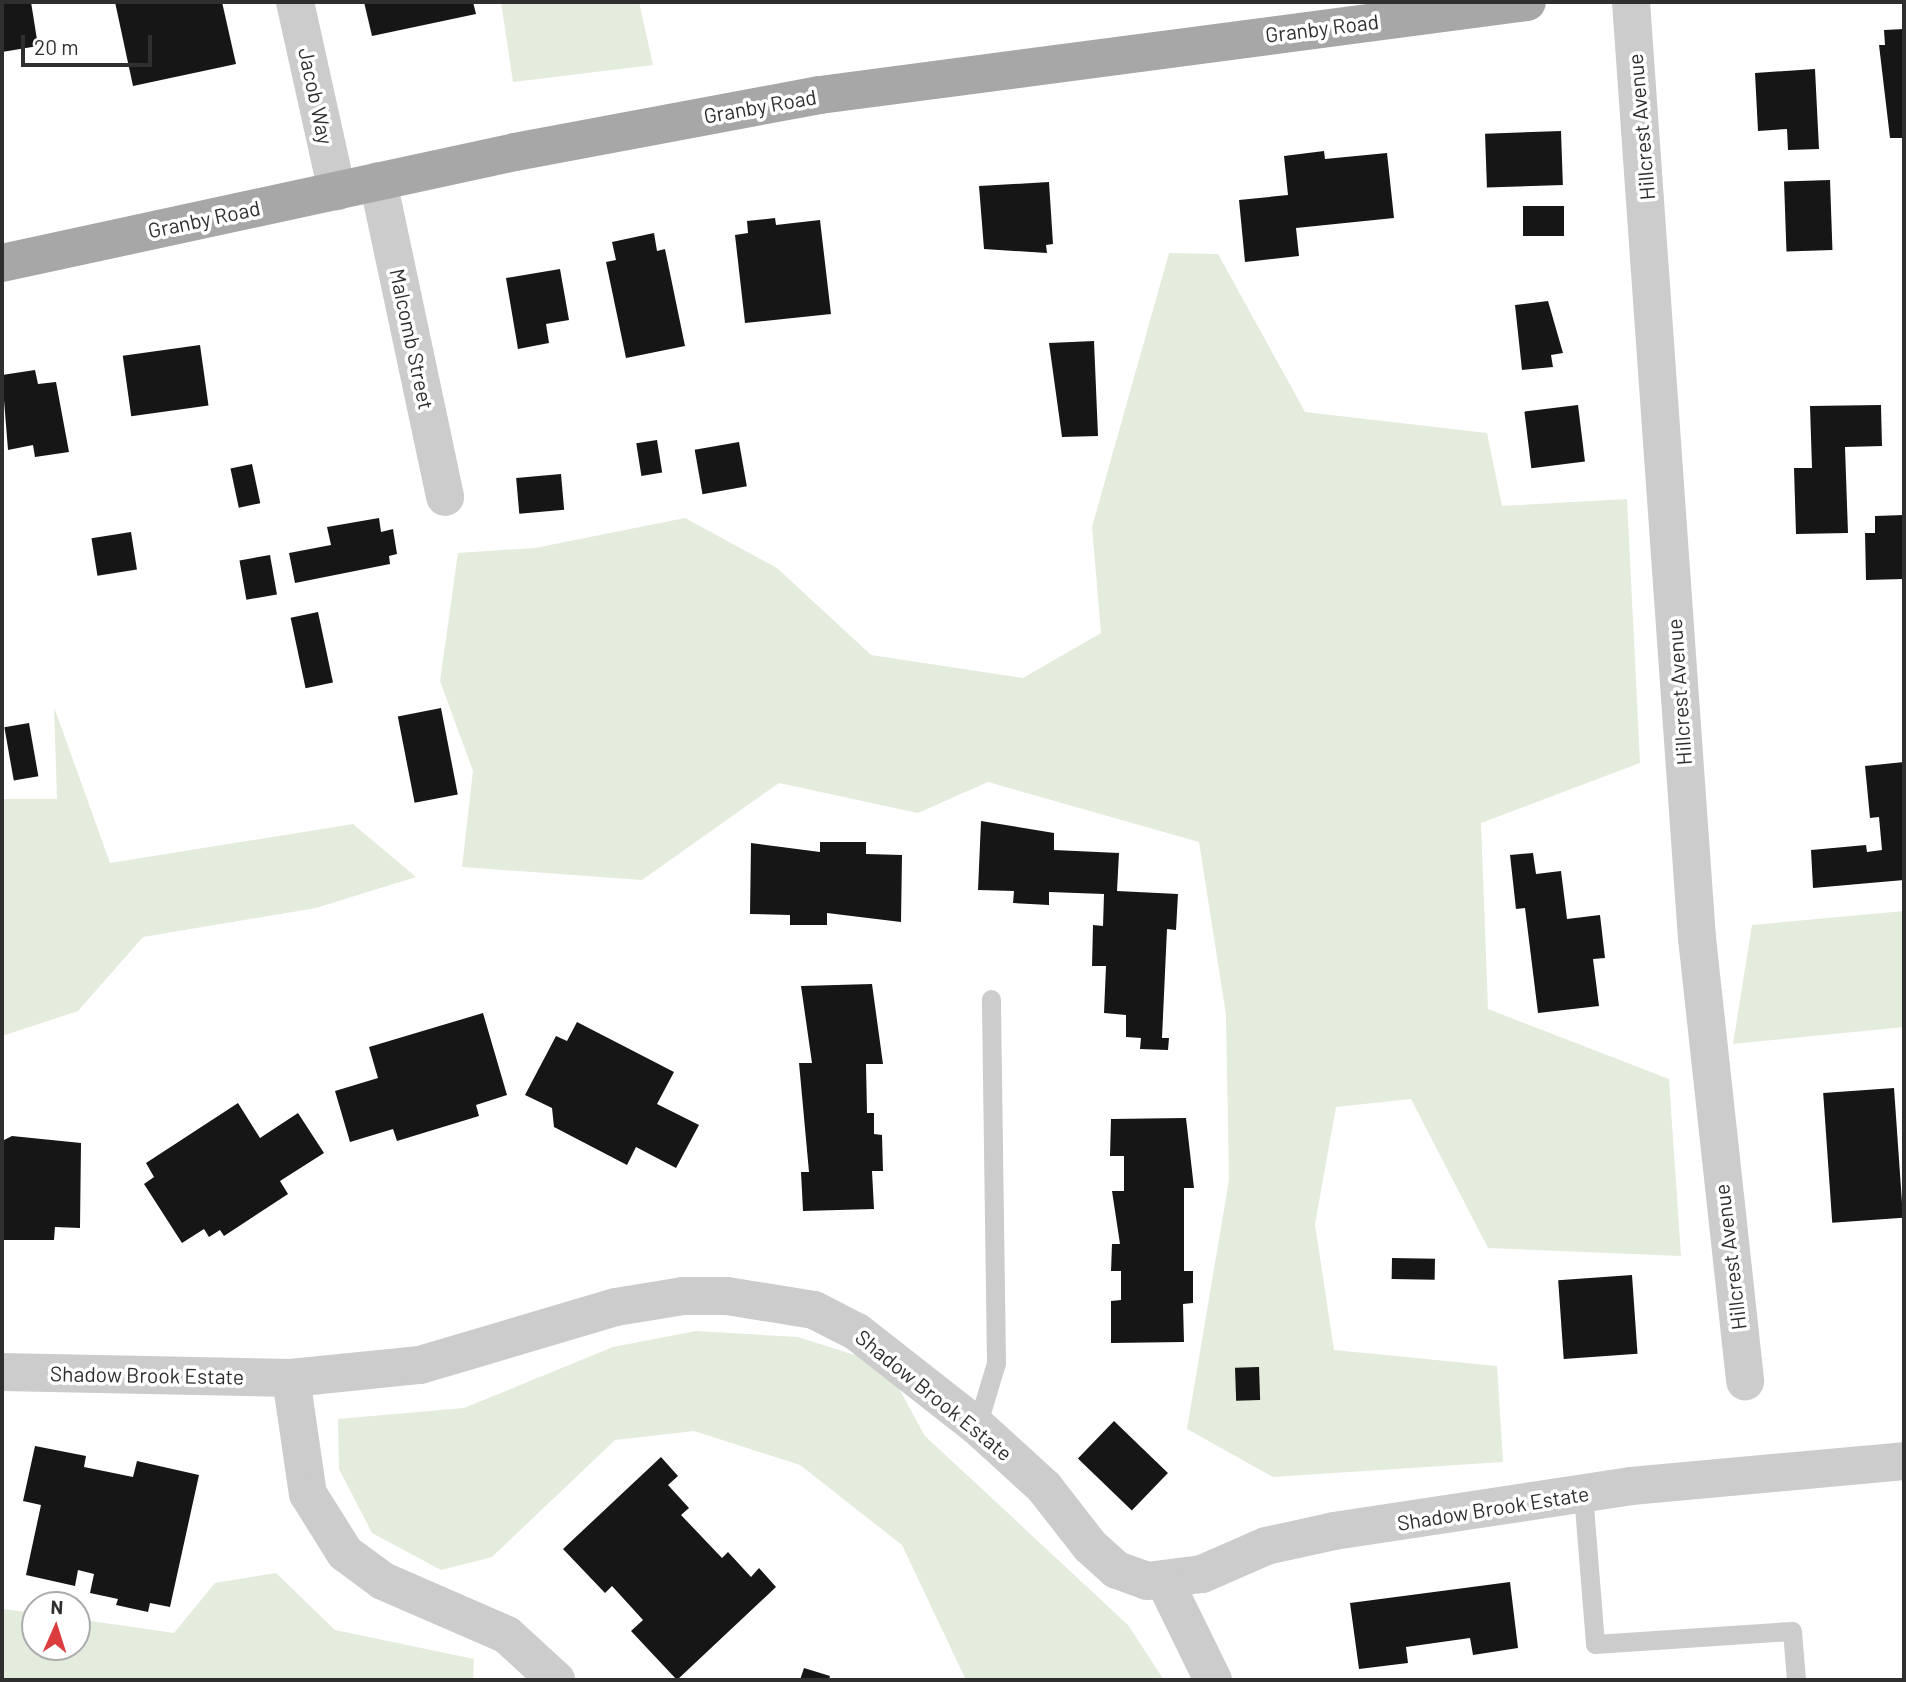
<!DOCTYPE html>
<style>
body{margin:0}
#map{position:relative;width:1906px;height:1682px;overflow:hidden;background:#fff;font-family:Barlow,sans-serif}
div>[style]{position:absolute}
.green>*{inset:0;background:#e4ecde}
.building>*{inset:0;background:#161616;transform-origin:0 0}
.service>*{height:19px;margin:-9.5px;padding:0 9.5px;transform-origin:9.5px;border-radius:9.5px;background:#ccc}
.minor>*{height:38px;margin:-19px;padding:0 19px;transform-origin:19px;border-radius:19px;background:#ccc}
.primary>*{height:38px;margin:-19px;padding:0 19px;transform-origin:19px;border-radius:19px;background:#a7a7a7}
span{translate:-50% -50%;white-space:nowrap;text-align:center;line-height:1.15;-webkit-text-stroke:7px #fff;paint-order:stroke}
.street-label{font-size:21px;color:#2f2f2f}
.frame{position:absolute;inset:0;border:4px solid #2f2f2f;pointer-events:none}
.north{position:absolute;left:21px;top:1591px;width:70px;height:70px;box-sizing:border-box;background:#fff;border:2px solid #acacac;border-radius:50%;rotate:3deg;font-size:19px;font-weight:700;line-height:28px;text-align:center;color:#2f2f2f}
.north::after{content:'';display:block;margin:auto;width:24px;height:32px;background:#db3c3e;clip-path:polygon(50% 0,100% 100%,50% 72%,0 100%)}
.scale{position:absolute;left:21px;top:35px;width:131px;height:32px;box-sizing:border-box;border:4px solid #2f2f2f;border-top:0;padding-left:9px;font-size:21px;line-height:24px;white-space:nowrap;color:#2f2f2f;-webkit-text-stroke:5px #fff;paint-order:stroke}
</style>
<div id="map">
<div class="green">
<div style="clip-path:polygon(501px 2px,639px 2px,653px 65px,513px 82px)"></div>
<div style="clip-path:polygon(1169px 253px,1218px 254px,1305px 412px,1487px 433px,1502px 506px,1627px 499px,1640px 763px,1481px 823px,1488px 1009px,1669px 1079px,1681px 1256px,1488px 1248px,1411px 1099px,1336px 1107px,1315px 1224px,1334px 1350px,1497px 1366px,1503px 1462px,1273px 1477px,1187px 1429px,1229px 1180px,1226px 1015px,1199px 842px,988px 782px,918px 813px,779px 783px,642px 880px,462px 867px,473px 771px,440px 681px,458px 553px,535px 548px,685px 518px,777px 568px,871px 655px,1023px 678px,1101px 633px,1092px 527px)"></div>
<div style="clip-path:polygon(54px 707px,110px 863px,353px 824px,416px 877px,316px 908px,143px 937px,78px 1011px,2px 1036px,2px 799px,57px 799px)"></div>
<div style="clip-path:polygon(1904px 911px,1904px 1027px,1733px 1044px,1752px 925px)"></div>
<div style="clip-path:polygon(696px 1331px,798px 1337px,886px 1365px,925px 1436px,1128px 1625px,1164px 1680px,966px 1680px,902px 1545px,800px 1465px,694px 1431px,615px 1440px,492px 1557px,441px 1570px,372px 1533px,339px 1469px,338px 1419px,464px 1408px,613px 1347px)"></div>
<div style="clip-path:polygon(276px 1573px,335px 1630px,474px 1659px,473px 1680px,2px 1680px,2px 1609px,35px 1613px,35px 1647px,77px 1647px,77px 1619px,174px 1633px,215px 1583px)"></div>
</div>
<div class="building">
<div style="clip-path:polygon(2px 2px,31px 2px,38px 46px,2px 52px)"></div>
<div style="clip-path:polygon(115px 2px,222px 2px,236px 64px,133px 86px)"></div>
<div style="clip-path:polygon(364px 2px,473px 2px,476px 14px,372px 36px)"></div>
<div style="clip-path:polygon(1904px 29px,1904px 138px,1890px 138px,1879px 45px,1885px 45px,1884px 30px)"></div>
<div style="clip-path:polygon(1815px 69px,1819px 149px,1788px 150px,1787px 129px,1758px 131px,1755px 73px)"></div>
<div style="left:1561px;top:131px;width:54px;height:76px;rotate:88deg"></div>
<div style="clip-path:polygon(1324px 151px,1325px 159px,1387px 153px,1394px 218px,1296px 228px,1299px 256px,1245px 262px,1239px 200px,1288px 195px,1284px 156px)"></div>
<div style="left:1830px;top:180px;width:70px;height:46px;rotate:88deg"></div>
<div style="clip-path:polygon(1049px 182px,1053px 244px,1046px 245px,1047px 253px,984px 249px,979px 186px)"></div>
<div style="left:1523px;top:206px;width:41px;height:30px"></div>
<div style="clip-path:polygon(775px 218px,776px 225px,820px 220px,831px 314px,745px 323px,735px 235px,748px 233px,747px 221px)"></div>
<div style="clip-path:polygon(654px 233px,657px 251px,665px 249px,685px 346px,626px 358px,606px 262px,616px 260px,612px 242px)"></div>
<div style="clip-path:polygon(560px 269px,569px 320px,546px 324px,549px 343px,518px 349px,506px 278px)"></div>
<div style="clip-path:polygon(1548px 301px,1563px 353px,1551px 355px,1553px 367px,1522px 370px,1515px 305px)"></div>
<div style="clip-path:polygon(1094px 341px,1098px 436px,1062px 437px,1049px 343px)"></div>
<div style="left:200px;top:345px;width:61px;height:78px;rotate:82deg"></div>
<div style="clip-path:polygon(35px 370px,38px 384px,56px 382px,69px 452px,35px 457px,33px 445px,8px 450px,2px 375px)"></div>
<div style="left:1578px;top:405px;width:57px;height:54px;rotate:83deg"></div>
<div style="clip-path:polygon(1881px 405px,1882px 446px,1845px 447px,1848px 533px,1796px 534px,1794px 468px,1812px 468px,1810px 406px)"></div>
<div style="left:657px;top:440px;width:33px;height:21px;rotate:81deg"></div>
<div style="left:739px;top:442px;width:45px;height:45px;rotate:80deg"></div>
<div style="left:252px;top:464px;width:40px;height:22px;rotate:78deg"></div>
<div style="left:561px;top:474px;width:36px;height:45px;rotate:85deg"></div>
<div style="clip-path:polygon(1904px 515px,1904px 579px,1866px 580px,1865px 533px,1875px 533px,1875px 516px)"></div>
<div style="clip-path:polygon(379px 518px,381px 532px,393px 529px,397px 554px,389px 556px,390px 564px,295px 583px,289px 553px,331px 545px,327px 527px)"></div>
<div style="left:131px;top:532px;width:38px;height:40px;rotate:81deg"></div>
<div style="left:270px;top:555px;width:40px;height:31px;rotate:80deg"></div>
<div style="left:318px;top:612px;width:72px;height:28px;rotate:78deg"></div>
<div style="left:441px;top:708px;width:88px;height:44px;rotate:79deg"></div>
<div style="left:29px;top:723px;width:54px;height:25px;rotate:80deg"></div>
<div style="clip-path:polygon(1904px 762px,1904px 880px,1813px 888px,1811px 850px,1866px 845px,1867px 852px,1882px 850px,1879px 817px,1870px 818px,1865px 766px)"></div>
<div style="clip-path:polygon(981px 821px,1054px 833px,1054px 850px,1119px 853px,1117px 891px,1178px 894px,1176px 930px,1167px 929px,1162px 1038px,1169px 1038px,1168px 1050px,1140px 1049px,1141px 1038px,1126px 1037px,1126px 1015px,1104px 1013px,1106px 966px,1092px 966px,1093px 925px,1103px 926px,1104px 894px,1049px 892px,1049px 905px,1013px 903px,1014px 891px,978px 890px)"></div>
<div style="clip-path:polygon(820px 842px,866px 842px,866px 854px,902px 855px,901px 922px,827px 913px,827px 925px,790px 925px,790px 915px,750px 914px,751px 843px,820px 852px)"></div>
<div style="clip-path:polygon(1533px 853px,1536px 874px,1561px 871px,1567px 919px,1600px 915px,1605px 958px,1593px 959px,1599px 1006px,1538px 1013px,1525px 908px,1516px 909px,1510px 855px)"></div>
<div style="clip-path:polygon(872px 984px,883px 1064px,866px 1064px,867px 1113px,874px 1113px,874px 1134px,882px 1135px,883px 1171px,872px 1171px,874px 1209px,803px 1211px,801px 1172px,809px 1172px,799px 1063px,812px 1063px,801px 986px)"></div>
<div style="clip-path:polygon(483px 1013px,507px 1095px,476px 1105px,479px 1116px,397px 1141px,393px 1129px,350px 1142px,335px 1091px,378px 1078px,369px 1047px)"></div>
<div style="clip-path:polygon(577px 1022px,674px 1072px,657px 1104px,699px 1125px,676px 1168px,636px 1147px,627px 1165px,554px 1127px,552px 1108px,525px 1095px,556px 1036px,567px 1041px)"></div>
<div style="left:1894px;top:1088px;width:130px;height:71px;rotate:86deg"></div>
<div style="clip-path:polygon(238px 1103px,260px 1138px,298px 1113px,324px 1153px,280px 1181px,288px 1194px,224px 1236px,220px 1230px,209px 1237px,204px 1229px,182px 1243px,144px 1184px,154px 1177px,146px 1163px)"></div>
<div style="clip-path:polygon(1186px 1118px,1194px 1188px,1184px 1188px,1184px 1271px,1193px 1271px,1193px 1303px,1183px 1304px,1184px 1342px,1111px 1343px,1111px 1301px,1121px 1300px,1121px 1271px,1111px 1271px,1112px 1244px,1120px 1244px,1112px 1191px,1124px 1191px,1124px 1156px,1110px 1156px,1111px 1119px)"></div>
<div style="clip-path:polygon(12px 1136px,81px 1143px,80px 1228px,55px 1227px,54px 1240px,2px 1240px,2px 1141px)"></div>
<div style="left:1392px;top:1258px;width:43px;height:21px;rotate:1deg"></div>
<div style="left:1632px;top:1275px;width:79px;height:74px;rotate:86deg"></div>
<div style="left:1259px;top:1367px;width:33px;height:24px;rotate:88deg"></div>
<div style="left:1114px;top:1421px;width:75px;height:52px;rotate:44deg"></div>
<div style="clip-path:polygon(35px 1446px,86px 1456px,84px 1467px,133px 1477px,137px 1461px,199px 1475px,170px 1607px,150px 1603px,148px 1612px,116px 1605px,118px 1599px,90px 1593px,94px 1574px,78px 1570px,75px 1586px,26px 1575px,41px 1505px,23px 1501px)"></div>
<div style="clip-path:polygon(661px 1457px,678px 1476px,668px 1485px,689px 1508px,681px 1515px,722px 1558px,728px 1552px,751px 1577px,759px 1568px,776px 1587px,677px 1680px,631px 1631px,643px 1620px,612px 1586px,605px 1593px,563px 1549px)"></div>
<div style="clip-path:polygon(1510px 1582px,1518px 1648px,1473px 1655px,1470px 1638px,1406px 1647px,1408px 1663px,1359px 1669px,1350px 1603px)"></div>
<div style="clip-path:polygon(804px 1668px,830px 1676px,829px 1680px,800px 1680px)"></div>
</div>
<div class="service">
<div style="left:977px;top:1426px;width:66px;rotate:-73.2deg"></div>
<div style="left:996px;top:1363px;width:364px;rotate:-90.8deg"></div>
<div style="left:1583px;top:1494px;width:150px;rotate:85.4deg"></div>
<div style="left:1595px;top:1644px;width:197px;rotate:-3.8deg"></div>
<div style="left:1792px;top:1631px;width:49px;rotate:85.3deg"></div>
</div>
<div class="minor">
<div style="left:295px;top:2px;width:194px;rotate:77.5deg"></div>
<div style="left:1631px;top:2px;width:938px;rotate:85.97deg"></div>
<div style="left:1697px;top:938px;width:446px;rotate:83.8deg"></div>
<div style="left:378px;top:181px;width:323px;rotate:78deg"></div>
<div style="left:2px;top:1372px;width:289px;rotate:1.2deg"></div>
<div style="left:291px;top:1378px;width:130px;rotate:-5.8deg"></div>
<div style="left:420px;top:1365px;width:204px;rotate:-16.5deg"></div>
<div style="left:616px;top:1307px;width:68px;rotate:-9.3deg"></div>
<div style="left:683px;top:1296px;width:44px"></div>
<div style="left:727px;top:1296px;width:88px;rotate:9.1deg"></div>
<div style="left:814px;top:1310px;width:48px;rotate:27.1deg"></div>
<div style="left:857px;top:1332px;width:152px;rotate:38.1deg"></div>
<div style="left:977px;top:1426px;width:91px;rotate:42.3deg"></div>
<div style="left:1044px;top:1487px;width:75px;rotate:52.1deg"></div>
<div style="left:1090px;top:1546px;width:36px;rotate:42deg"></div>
<div style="left:1117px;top:1570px;width:32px;rotate:20deg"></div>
<div style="left:1147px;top:1581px;width:55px;rotate:-7.3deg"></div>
<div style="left:1202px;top:1574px;width:70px;rotate:-23.6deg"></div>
<div style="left:1266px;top:1546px;width:70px;rotate:-12.4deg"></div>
<div style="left:1334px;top:1531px;width:300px;rotate:-8.6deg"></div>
<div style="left:1631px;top:1486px;width:274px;rotate:-5.2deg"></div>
<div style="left:291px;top:1378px;width:117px;rotate:81.7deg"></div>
<div style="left:308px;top:1494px;width:70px;rotate:57.9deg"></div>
<div style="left:345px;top:1553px;width:47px;rotate:36.4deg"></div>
<div style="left:383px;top:1581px;width:135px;rotate:23.5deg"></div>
<div style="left:507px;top:1635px;width:67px;rotate:42.6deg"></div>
<div style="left:1165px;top:1582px;width:109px;rotate:63.9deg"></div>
</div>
<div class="primary">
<div style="left:2px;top:263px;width:525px;rotate:-12.21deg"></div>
<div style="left:515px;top:152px;width:310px;rotate:-10.6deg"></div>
<div style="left:820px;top:95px;width:713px;rotate:-7.49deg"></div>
</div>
<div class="street-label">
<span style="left:1322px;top:28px;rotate:-7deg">Granby Road</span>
<span style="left:316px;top:96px;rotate:78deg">Jacob Way</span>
<span style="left:760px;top:106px;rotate:-10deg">Granby Road</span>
<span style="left:1641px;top:127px;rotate:-95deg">Hillcrest Avenue</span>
<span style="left:204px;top:219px;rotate:-12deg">Granby Road</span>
<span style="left:412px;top:339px;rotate:78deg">Malcomb Street</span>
<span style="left:1679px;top:692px;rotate:-94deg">Hillcrest Avenue</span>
<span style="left:1730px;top:1257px;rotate:-97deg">Hillcrest Avenue</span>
<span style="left:147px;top:1375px;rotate:1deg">Shadow Brook Estate</span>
<span style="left:934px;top:1395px;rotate:39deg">Shadow Brook Estate</span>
<span style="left:1493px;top:1508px;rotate:-9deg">Shadow Brook Estate</span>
</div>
<div class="frame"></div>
<div class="north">N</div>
<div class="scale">20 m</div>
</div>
